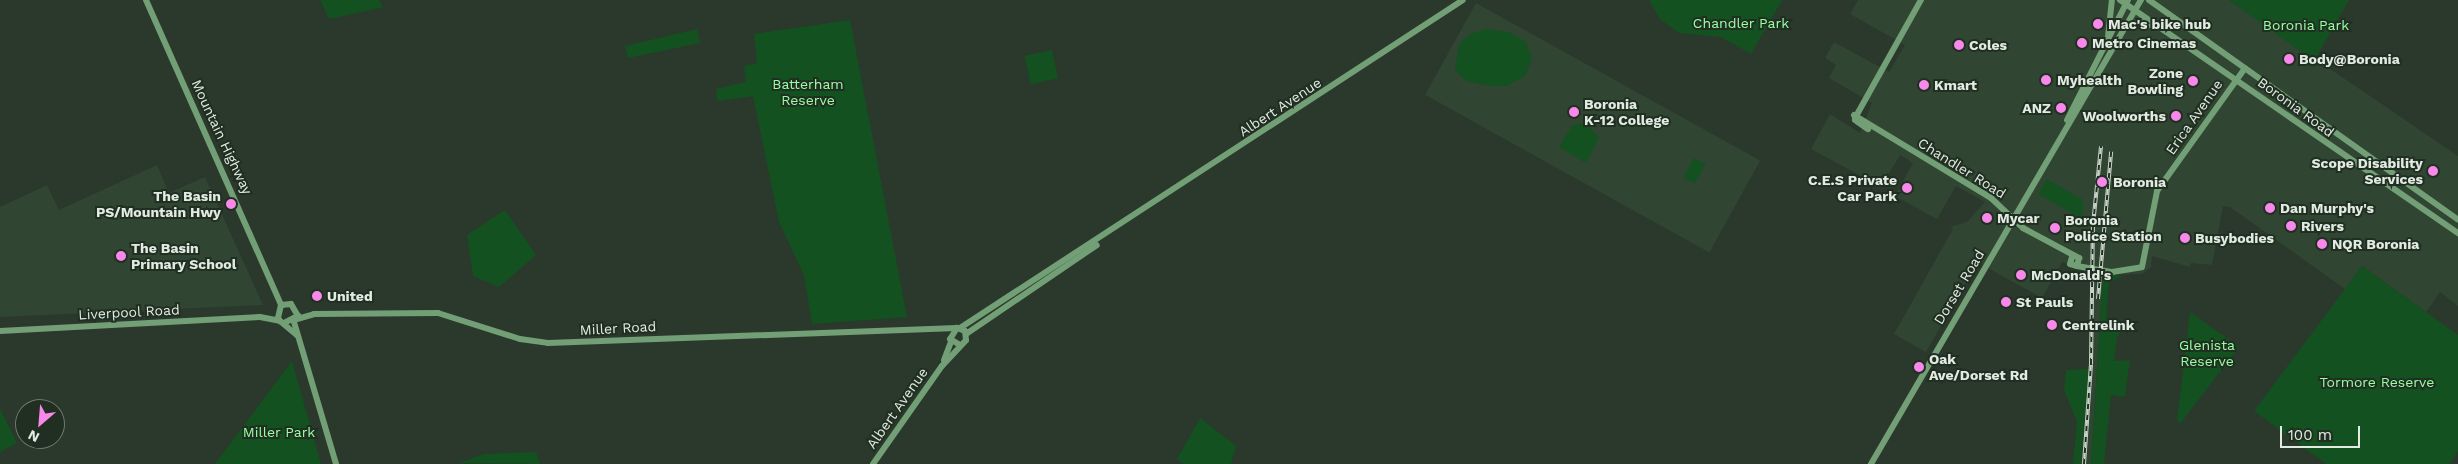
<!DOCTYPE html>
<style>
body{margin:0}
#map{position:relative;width:2458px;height:464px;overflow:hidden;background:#2a392b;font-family:"Work Sans",sans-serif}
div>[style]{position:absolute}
.built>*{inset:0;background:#304532;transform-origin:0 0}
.green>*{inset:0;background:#135120;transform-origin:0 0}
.major>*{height:6px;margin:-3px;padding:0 3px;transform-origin:3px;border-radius:3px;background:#729f76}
.rail>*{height:4px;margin-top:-2px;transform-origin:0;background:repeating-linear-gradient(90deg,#202f21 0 5.5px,#c8d3c8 0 11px);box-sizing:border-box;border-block:1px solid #c8d3c8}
.dots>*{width:14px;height:14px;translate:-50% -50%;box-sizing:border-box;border:2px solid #202f21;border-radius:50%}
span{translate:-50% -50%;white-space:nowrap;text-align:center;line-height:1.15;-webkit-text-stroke:4px #202f21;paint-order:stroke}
.park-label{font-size:14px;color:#97ffa3}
.poi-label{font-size:14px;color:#e1ebe1;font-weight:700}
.left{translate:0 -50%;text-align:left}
.right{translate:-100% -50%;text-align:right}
.street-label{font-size:14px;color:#e1ebe1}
.north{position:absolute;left:15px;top:399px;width:50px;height:50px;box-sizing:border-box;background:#202f21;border:1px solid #6d7a6e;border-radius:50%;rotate:207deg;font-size:14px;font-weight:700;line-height:20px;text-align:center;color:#e1ebe1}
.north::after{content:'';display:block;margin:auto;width:18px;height:22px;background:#f888e9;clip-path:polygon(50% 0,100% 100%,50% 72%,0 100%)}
.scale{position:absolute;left:2280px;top:426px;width:80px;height:22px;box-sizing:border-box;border:2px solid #e1ebe1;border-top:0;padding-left:6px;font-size:15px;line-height:18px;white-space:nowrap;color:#e1ebe1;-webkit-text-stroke:4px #202f21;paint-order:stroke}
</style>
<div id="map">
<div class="built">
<div style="clip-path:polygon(1858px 0,2229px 0,2458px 156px,2458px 306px,2440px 292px,2426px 312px,2362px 266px,2345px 289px,2230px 207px,2223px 206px,2212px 265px,2191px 263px,2190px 267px,2152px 256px,2151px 267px,2142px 274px,2103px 275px,2091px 464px,2081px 464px,2089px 374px,2090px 272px,2062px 262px,2042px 298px,1977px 262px,1926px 352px,1894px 334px,1953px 229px,1950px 227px,1967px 222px,1985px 202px,1956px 186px,1937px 219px,1895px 196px,1913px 163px,1900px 155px,1881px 187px,1811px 149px,1830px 114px,1860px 133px,1872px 103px,1829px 78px,1836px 65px,1825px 58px,1834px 42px,1889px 72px,1905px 45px,1850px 14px)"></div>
<div style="left:1476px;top:3px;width:325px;height:105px;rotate:29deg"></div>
<div style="clip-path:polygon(157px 165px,169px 193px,205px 177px,263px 305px,0 317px,0 207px,47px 185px,59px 210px)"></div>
</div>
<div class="green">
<div style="clip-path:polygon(320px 0,379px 0,383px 7px,329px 19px)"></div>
<div style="clip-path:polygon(1649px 0,1782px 0,1751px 54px,1721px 37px,1679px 33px,1660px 19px)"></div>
<div style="clip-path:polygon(2229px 0,2349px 0,2314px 61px)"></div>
<div style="clip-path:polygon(850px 20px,907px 317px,812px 324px,804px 275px,779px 222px,753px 96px,717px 101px,716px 89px,746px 82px,744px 66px,757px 63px,754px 34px)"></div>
<div style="clip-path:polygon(697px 29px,700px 43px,628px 58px,625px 46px)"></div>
<div style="clip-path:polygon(1486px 29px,1509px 32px,1526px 42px,1532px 58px,1525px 76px,1506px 86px,1490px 86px,1466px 81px,1455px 70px,1459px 45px,1468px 35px)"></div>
<div style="left:1052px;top:50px;width:29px;height:28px;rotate:78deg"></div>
<div style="clip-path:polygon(1585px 122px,1599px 138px,1586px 163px,1559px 147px,1572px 126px)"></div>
<div style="left:1694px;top:158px;width:13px;height:22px;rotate:29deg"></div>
<div style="clip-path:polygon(2047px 179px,2083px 200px,2083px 219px,2038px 194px)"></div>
<div style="clip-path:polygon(505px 210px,536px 255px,499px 287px,473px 276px,467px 235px)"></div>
<div style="clip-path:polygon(2362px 266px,2458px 335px,2458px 451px,2449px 464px,2326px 464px,2254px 411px)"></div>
<div style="clip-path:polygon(2103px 274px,2123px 276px,2109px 282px,2106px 318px,2125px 324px,2117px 337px,2114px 361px,2130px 360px,2125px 397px,2111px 395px,2104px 464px,2091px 464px)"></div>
<div style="clip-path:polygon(2190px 312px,2239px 347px,2180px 424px,2177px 420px)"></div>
<div style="clip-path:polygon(292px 361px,321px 464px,215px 464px)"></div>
<div style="clip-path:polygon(2089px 369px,2081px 464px,2073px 464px,2077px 422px,2064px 390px,2066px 370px)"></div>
<div style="clip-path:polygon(0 409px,17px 443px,0 452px)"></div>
<div style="clip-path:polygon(1200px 418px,1236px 446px,1231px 464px,1184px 464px,1177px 459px)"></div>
<div style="clip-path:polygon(536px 452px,540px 464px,459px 463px,484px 454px)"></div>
</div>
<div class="major">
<div style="left:146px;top:0;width:334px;rotate:66.1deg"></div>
<div style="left:2120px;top:0;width:411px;rotate:34.6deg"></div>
<div style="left:2149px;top:0;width:379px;rotate:35.4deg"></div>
<div style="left:2129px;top:26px;width:12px;rotate:-20deg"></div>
<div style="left:2140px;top:22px;width:19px;rotate:16deg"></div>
<div style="left:2108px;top:37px;width:37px;rotate:-84deg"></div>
<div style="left:1854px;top:115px;width:160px;rotate:31.2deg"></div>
<div style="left:1991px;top:198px;width:44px;rotate:43.2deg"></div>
<div style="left:2023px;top:228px;width:64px;rotate:28.2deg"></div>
<div style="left:2079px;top:258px;width:8px;rotate:104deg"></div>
<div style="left:2077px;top:266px;width:7px;rotate:-164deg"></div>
<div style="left:2070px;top:264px;width:7px;rotate:-74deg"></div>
<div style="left:1855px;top:118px;width:135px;rotate:-60.8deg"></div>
<div style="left:1855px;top:120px;width:16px;rotate:35deg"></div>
<div style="left:2067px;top:120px;width:135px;rotate:-63.1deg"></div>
<div style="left:2077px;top:266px;width:36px;rotate:10deg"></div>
<div style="left:2112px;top:272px;width:30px;rotate:-9deg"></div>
<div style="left:2142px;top:267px;width:77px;rotate:-78.8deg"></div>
<div style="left:2157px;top:191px;width:151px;rotate:-54.4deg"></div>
<div style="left:297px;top:319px;width:18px;rotate:-16deg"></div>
<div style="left:314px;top:314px;width:124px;rotate:-0.5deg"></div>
<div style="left:438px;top:313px;width:86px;rotate:17.6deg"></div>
<div style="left:520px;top:339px;width:28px;rotate:8deg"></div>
<div style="left:548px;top:343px;width:409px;rotate:-2.1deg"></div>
<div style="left:294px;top:322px;width:148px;rotate:73.5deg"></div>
<div style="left:284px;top:323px;width:16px;rotate:-27deg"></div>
<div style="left:298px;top:316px;width:14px;rotate:-120deg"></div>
<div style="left:291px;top:304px;width:10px;rotate:174deg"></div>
<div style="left:281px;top:305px;width:13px;rotate:103deg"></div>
<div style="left:278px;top:318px;width:4px;rotate:56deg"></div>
<div style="left:280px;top:321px;width:23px;rotate:40deg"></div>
<div style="left:960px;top:328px;width:600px;rotate:-33.11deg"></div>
<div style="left:0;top:331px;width:260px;rotate:-3.1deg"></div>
<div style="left:260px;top:317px;width:20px;rotate:11deg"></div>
<div style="left:966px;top:334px;width:158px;rotate:-34.2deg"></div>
<div style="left:944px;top:360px;width:19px;rotate:-69deg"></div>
<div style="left:873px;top:464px;width:120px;rotate:-54.9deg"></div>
<div style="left:942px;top:366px;width:35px;rotate:-47deg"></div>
<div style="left:966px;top:340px;width:9px;rotate:-96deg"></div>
<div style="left:965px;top:331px;width:9px;rotate:-159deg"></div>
<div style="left:957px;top:328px;width:13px;rotate:122deg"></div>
<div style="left:950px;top:339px;width:12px;rotate:31deg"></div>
<div style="left:1871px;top:464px;width:537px;rotate:-59.81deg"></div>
</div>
<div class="rail">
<div style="left:2098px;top:299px;width:148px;rotate:-84.9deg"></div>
<div style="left:2084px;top:464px;width:100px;rotate:-86deg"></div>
<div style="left:2091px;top:364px;width:139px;rotate:-89.2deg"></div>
<div style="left:2093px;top:225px;width:79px;rotate:-84.2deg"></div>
</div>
<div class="dots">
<div style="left:2098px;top:24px;background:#f888e9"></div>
<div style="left:2082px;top:43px;background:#f888e9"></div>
<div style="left:1959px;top:45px;background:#f888e9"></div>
<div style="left:2289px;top:59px;background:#f888e9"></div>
<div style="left:2046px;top:80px;background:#f888e9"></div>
<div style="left:2193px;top:81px;background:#f888e9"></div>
<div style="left:1924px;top:85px;background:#f888e9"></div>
<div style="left:2061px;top:108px;background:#f888e9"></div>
<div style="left:1574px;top:112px;background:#f888e9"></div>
<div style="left:2176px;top:116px;background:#f888e9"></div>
<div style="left:2433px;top:171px;background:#f888e9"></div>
<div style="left:2102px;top:182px;background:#f888e9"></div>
<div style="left:1907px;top:188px;background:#f888e9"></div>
<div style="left:231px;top:204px;background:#f888e9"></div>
<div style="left:2270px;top:208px;background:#f888e9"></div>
<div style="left:1987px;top:218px;background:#f888e9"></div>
<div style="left:2291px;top:226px;background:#f888e9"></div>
<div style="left:2055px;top:228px;background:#f888e9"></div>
<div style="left:2185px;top:238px;background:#f888e9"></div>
<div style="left:2322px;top:244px;background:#f888e9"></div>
<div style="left:121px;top:256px;background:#f888e9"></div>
<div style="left:2021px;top:275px;background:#f888e9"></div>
<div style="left:317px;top:296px;background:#f888e9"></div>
<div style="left:2006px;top:302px;background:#f888e9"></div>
<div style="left:2052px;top:325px;background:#f888e9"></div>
<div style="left:1919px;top:367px;background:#f888e9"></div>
</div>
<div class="park-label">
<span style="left:1741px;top:23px">Chandler Park</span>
<span style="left:2306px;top:25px">Boronia Park</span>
<span style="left:808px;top:92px">Batterham<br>Reserve</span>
<span style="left:2207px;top:353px">Glenista<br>Reserve</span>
<span style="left:2377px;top:382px">Tormore Reserve</span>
<span style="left:279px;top:432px">Miller Park</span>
</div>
<div class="poi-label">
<span class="left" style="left:2108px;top:24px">Mac's bike hub</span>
<span class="left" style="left:2092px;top:43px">Metro Cinemas</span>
<span class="left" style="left:1969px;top:45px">Coles</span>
<span class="left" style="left:2299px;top:59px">Body@Boronia</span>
<span class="right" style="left:2183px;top:81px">Zone<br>Bowling</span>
<span class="left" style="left:2057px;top:80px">Myhealth</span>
<span class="left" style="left:1934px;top:85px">Kmart</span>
<span class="left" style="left:1584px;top:112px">Boronia<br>K-12 College</span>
<span class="right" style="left:2051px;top:108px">ANZ</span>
<span class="right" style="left:2166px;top:116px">Woolworths</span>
<span class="right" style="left:2423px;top:171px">Scope Disability<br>Services</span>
<span class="right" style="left:1897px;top:188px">C.E.S Private<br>Car Park</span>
<span class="left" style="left:2113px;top:182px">Boronia</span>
<span class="right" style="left:221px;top:204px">The Basin<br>PS/Mountain Hwy</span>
<span class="left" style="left:2280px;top:208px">Dan Murphy's</span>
<span class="left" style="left:1997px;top:218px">Mycar</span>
<span class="left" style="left:2065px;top:228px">Boronia<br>Police Station</span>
<span class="left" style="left:2301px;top:226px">Rivers</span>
<span class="left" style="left:2195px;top:238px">Busybodies</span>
<span class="left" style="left:2332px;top:244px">NQR Boronia</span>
<span class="left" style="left:131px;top:256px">The Basin<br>Primary School</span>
<span class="left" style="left:2031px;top:275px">McDonald's</span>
<span class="left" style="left:327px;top:296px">United</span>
<span class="left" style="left:2016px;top:302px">St Pauls</span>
<span class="left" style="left:2062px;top:325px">Centrelink</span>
<span class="left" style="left:1929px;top:367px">Oak<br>Ave/Dorset Rd</span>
</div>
<div class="street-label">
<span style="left:1280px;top:107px;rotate:-33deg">Albert Avenue</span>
<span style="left:2296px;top:107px;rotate:36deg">Boronia Road</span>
<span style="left:2194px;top:117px;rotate:-55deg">Erica Avenue</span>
<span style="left:222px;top:137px;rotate:65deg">Mountain Highway</span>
<span style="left:1962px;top:168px;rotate:32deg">Chandler Road</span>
<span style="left:1959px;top:287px;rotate:-59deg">Dorset Road</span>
<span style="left:129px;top:312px;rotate:-3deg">Liverpool Road</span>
<span style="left:618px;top:328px;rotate:-3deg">Miller Road</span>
<span style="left:897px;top:408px;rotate:-55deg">Albert Avenue</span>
</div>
<div class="north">N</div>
<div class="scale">100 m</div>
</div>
